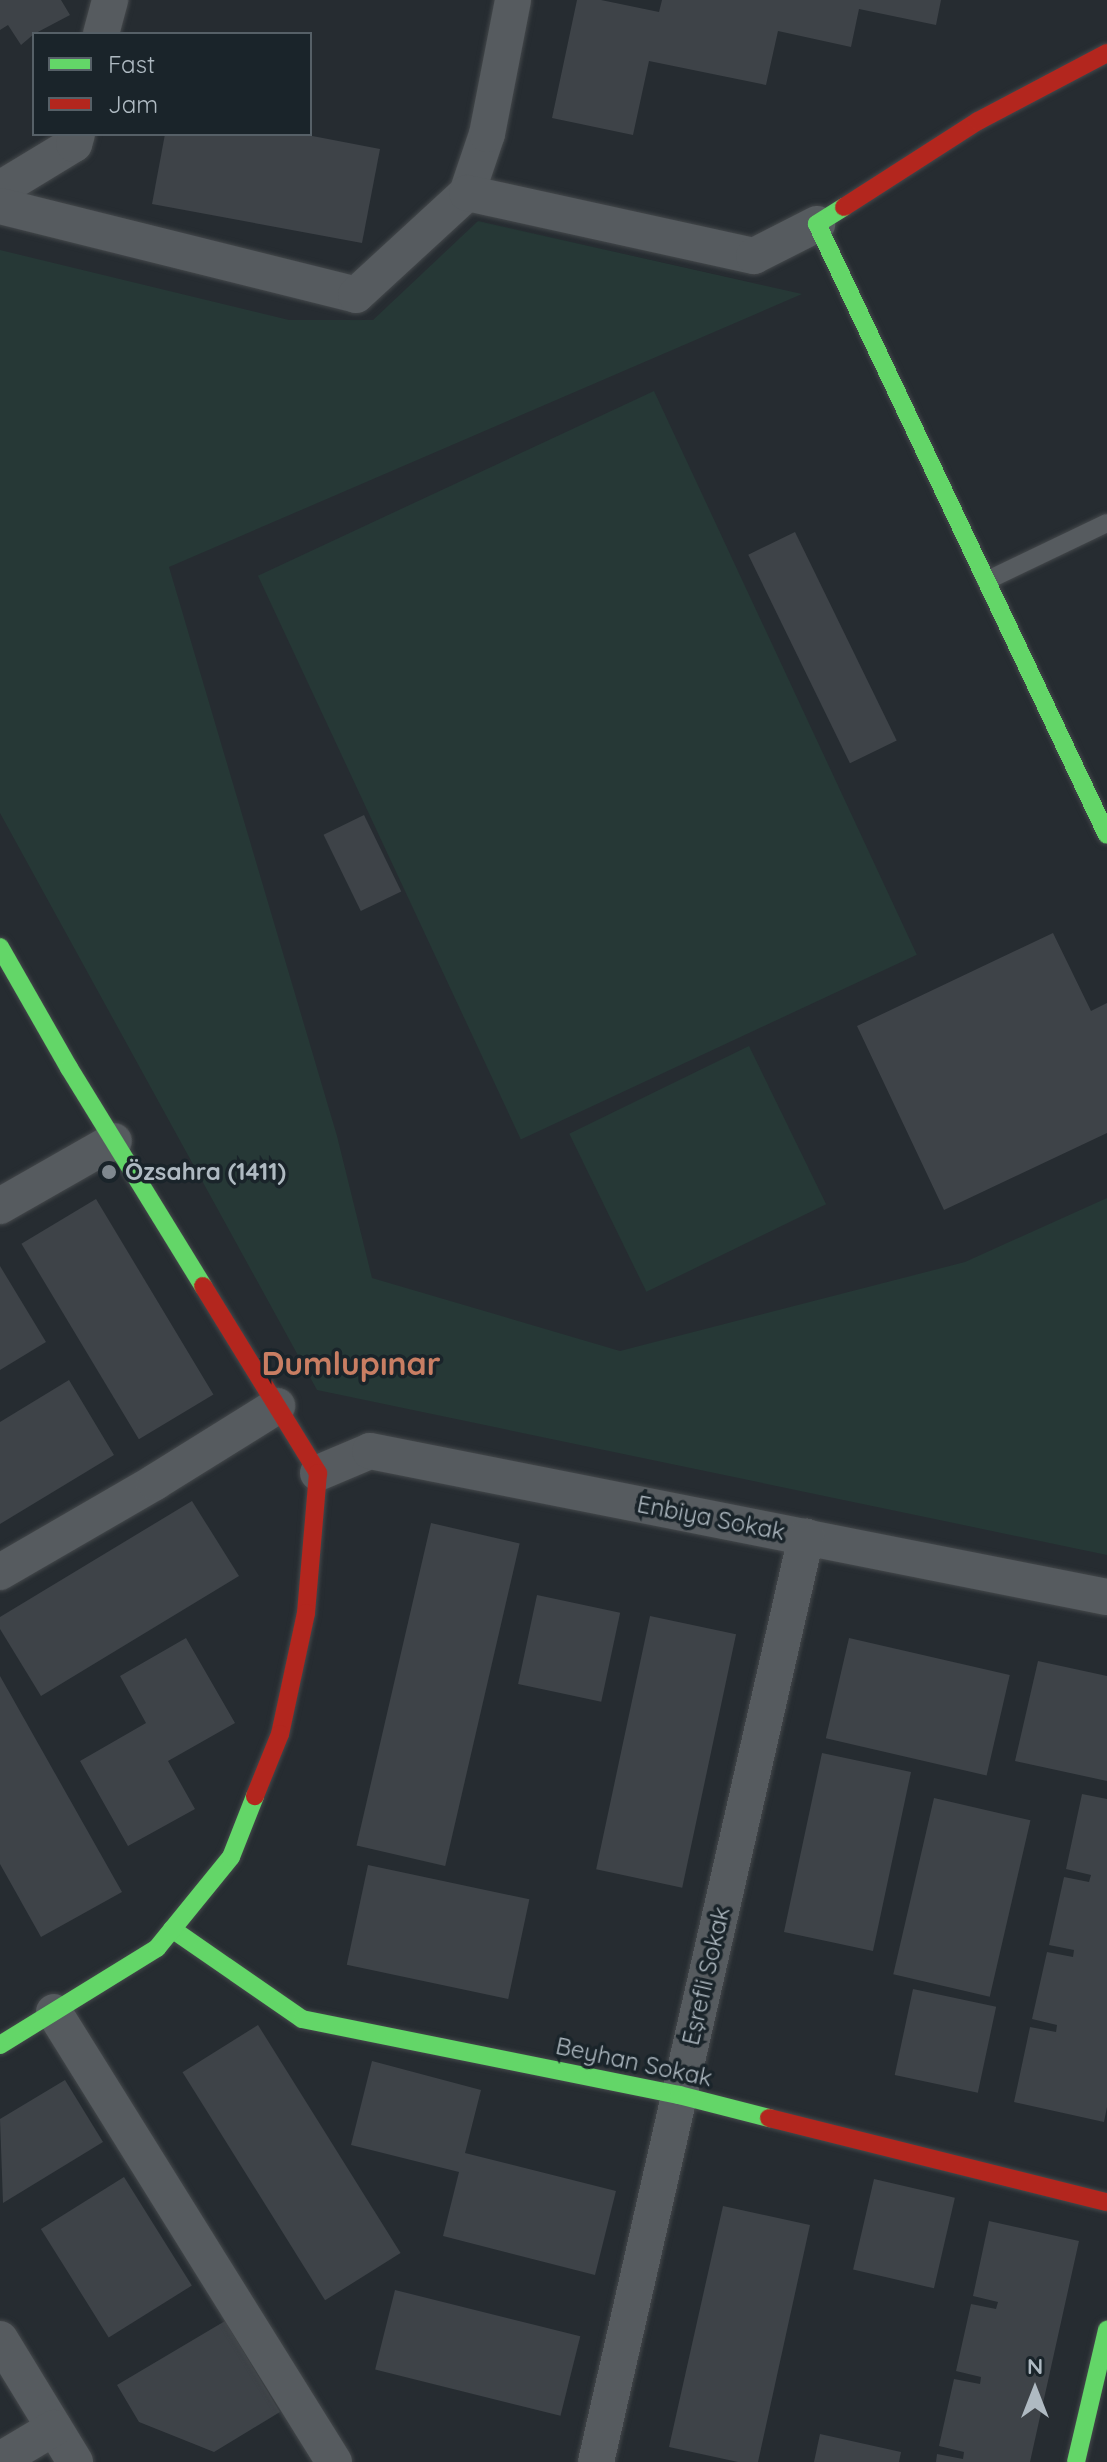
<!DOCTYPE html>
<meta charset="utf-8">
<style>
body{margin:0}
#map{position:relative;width:1107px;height:2462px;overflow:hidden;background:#262c31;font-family:Quicksand,sans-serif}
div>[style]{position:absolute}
.green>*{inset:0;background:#263836;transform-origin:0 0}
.building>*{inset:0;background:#3e4348;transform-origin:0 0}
.roads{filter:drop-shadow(0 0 2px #44484b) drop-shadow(0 0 2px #44484b)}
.lane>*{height:18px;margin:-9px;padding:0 9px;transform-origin:9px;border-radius:9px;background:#565b5f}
.street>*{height:36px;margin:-18px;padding:0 18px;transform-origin:18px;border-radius:18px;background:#565b5f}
.fast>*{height:18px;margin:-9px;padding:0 9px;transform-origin:9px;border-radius:9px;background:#63d668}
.jam>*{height:18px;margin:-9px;padding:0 9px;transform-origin:9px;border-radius:9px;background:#b3261e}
.dots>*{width:22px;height:22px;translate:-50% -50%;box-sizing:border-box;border:4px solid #1a242a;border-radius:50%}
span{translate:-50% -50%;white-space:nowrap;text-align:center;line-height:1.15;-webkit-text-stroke:7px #1a242a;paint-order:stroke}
.poi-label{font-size:24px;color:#afbac2;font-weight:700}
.left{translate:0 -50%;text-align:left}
.street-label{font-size:24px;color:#afbac2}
.district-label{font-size:32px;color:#c97e63;font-weight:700}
.legend{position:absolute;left:32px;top:32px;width:280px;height:104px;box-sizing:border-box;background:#1a242a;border:2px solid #566067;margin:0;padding:10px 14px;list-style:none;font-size:24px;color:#afbac2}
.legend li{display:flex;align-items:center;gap:16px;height:40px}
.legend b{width:40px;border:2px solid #566067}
.north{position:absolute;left:995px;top:2350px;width:80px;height:80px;-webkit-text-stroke:6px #1a242a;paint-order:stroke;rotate:0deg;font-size:22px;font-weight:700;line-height:32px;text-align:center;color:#afbac2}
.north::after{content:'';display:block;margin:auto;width:28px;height:36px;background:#afbac2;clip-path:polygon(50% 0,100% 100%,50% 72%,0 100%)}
</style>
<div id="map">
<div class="green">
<div style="clip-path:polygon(478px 221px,802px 294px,169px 567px,337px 1136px,372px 1278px,620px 1351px,965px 1262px,1107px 1198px,1107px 1555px,317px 1390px,0 813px,0 250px,289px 320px,373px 320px)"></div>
<div style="left:654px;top:391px;width:622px;height:437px;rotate:65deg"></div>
<div style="left:749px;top:1046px;width:176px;height:200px;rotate:64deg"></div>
</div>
<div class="building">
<div style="clip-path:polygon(0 0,61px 0,70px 15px,34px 34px,21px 45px,8px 25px,0 30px)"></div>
<div style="clip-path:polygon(577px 0,601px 0,659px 12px,662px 0,941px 0,936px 25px,859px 9px,851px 47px,778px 31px,766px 85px,649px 61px,633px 135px,552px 118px)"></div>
<div style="clip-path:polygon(165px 134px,302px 134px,380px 149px,362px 243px,152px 204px)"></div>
<div style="left:795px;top:532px;width:232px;height:52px;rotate:64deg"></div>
<div style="left:364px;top:815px;width:85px;height:45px;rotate:64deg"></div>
<div style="clip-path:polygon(1053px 933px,1091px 1011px,1107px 1003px,1107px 1133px,944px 1210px,857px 1026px)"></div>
<div style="left:96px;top:1199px;width:228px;height:87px;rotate:59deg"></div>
<div style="clip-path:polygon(0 1266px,46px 1342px,0 1370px)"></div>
<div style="clip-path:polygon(69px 1380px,114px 1455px,0 1524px,0 1422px)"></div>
<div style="clip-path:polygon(192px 1501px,239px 1576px,41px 1696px,0 1629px,0 1617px)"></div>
<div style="left:431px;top:1523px;width:91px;height:331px;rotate:13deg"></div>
<div style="left:537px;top:1595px;width:85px;height:91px;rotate:12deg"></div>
<div style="left:650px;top:1616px;width:88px;height:259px;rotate:12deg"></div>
<div style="clip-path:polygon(186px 1638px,235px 1723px,168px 1761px,195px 1809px,128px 1846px,80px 1761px,146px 1723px,120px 1676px)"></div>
<div style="left:849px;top:1638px;width:165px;height:103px;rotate:13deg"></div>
<div style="clip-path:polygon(1038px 1661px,1107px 1676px,1107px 1781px,1015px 1761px)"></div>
<div style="clip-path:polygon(0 1676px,122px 1892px,41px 1937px,0 1864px)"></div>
<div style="left:822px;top:1753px;width:91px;height:183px;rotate:12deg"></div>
<div style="clip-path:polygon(1082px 1794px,1107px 1799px,1107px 2107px,1104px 2122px,1014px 2102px,1030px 2027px,1056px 2032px,1057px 2025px,1032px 2019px,1047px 1952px,1073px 1957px,1074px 1950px,1049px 1945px,1064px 1877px,1089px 1882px,1091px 1875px,1066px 1869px)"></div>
<div style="left:934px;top:1798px;width:99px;height:181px;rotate:13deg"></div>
<div style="left:368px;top:1865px;width:165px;height:102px;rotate:12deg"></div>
<div style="left:913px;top:1989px;width:85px;height:88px;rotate:12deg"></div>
<div style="left:258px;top:2025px;width:269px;height:89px;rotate:58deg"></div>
<div style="clip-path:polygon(372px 2061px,481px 2090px,465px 2153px,616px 2191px,595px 2275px,443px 2236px,459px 2172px,351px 2145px)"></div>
<div style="clip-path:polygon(65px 2080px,103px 2142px,3px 2203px,0 2119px)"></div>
<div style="left:124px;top:2177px;width:128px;height:98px;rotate:58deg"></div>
<div style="left:874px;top:2179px;width:83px;height:93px;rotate:13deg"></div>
<div style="clip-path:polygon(723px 2206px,810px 2225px,758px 2462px,738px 2462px,669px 2447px)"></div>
<div style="clip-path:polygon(989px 2221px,1079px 2241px,1030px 2462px,936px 2462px,937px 2454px,963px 2459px,964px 2452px,939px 2446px,954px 2379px,980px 2384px,981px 2377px,956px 2371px,971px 2304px,996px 2309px,998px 2302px,973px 2296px)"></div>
<div style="left:395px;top:2290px;width:191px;height:82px;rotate:14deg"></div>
<div style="clip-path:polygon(225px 2321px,280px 2412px,214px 2452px,139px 2422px,117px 2385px)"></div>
<div style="clip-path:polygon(820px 2434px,901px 2452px,899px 2462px,814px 2462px)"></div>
</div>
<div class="roads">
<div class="lane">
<div style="left:986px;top:581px;width:134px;rotate:-25.6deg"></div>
</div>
<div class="street">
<div style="left:101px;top:34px;width:35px;rotate:-75deg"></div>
<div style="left:0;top:189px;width:87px;rotate:-31.3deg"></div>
<div style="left:74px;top:144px;width:10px;rotate:-73deg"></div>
<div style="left:467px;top:193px;width:62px;rotate:-71.3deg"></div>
<div style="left:487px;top:134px;width:136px;rotate:-79deg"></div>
<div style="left:0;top:206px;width:367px;rotate:14deg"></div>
<div style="left:356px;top:295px;width:151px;rotate:-42.6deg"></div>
<div style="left:467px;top:193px;width:294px;rotate:12.4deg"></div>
<div style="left:754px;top:256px;width:71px;rotate:-26.9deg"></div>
<div style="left:0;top:1206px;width:131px;rotate:-29.7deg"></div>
<div style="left:318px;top:1473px;width:56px;rotate:-22.9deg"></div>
<div style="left:370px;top:1451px;width:751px;rotate:11.21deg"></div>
<div style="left:0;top:1572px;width:179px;rotate:-30.1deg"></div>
<div style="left:155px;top:1482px;width:144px;rotate:-31.9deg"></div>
<div style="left:54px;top:2012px;width:530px;rotate:58.11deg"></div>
<div style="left:0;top:2339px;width:144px;rotate:58.6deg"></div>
<div style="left:0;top:2460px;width:63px;rotate:-30.7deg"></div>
<div style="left:596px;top:2462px;width:949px;rotate:-77.21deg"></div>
</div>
<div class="fast">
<div style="left:844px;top:207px;width:32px;rotate:148deg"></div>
<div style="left:817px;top:224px;width:676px;rotate:64.61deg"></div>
<div style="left:0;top:947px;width:139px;rotate:60.3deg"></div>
<div style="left:69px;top:1068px;width:256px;rotate:58.4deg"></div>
<div style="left:172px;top:1929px;width:158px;rotate:34.7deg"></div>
<div style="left:302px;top:2019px;width:385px;rotate:11.4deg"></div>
<div style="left:679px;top:2095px;width:93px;rotate:14.3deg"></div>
<div style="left:0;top:2045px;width:185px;rotate:-31.7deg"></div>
<div style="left:157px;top:1948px;width:117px;rotate:-50.9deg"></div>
<div style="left:231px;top:1857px;width:66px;rotate:-68.5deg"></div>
<div style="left:1076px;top:2462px;width:136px;rotate:-76.8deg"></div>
</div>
<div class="jam">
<div style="left:844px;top:207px;width:159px;rotate:-32.7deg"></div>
<div style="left:978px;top:121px;width:146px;rotate:-27.8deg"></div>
<div style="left:203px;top:1286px;width:220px;rotate:58.4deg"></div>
<div style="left:318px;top:1473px;width:141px;rotate:94.9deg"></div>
<div style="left:306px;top:1613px;width:124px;rotate:102.1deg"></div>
<div style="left:280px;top:1734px;width:67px;rotate:112deg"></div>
<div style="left:769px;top:2118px;width:348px;rotate:14deg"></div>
</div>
</div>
<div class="dots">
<div style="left:109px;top:1172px;background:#7f888f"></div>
</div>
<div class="poi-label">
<span class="left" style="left:125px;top:1172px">Özsahra (1411)</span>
</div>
<div class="street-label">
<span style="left:711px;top:1518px;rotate:11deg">Enbiya Sokak</span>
<span style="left:706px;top:1976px;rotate:-77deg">Eşrefli Sokak</span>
<span style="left:634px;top:2062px;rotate:12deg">Beyhan Sokak</span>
</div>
<div class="district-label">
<span style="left:351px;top:1363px">Dumlupınar</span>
</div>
<ul class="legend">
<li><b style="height:10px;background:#63d668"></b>Fast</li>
<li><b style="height:10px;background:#b3261e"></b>Jam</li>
</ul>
<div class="north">N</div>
</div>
